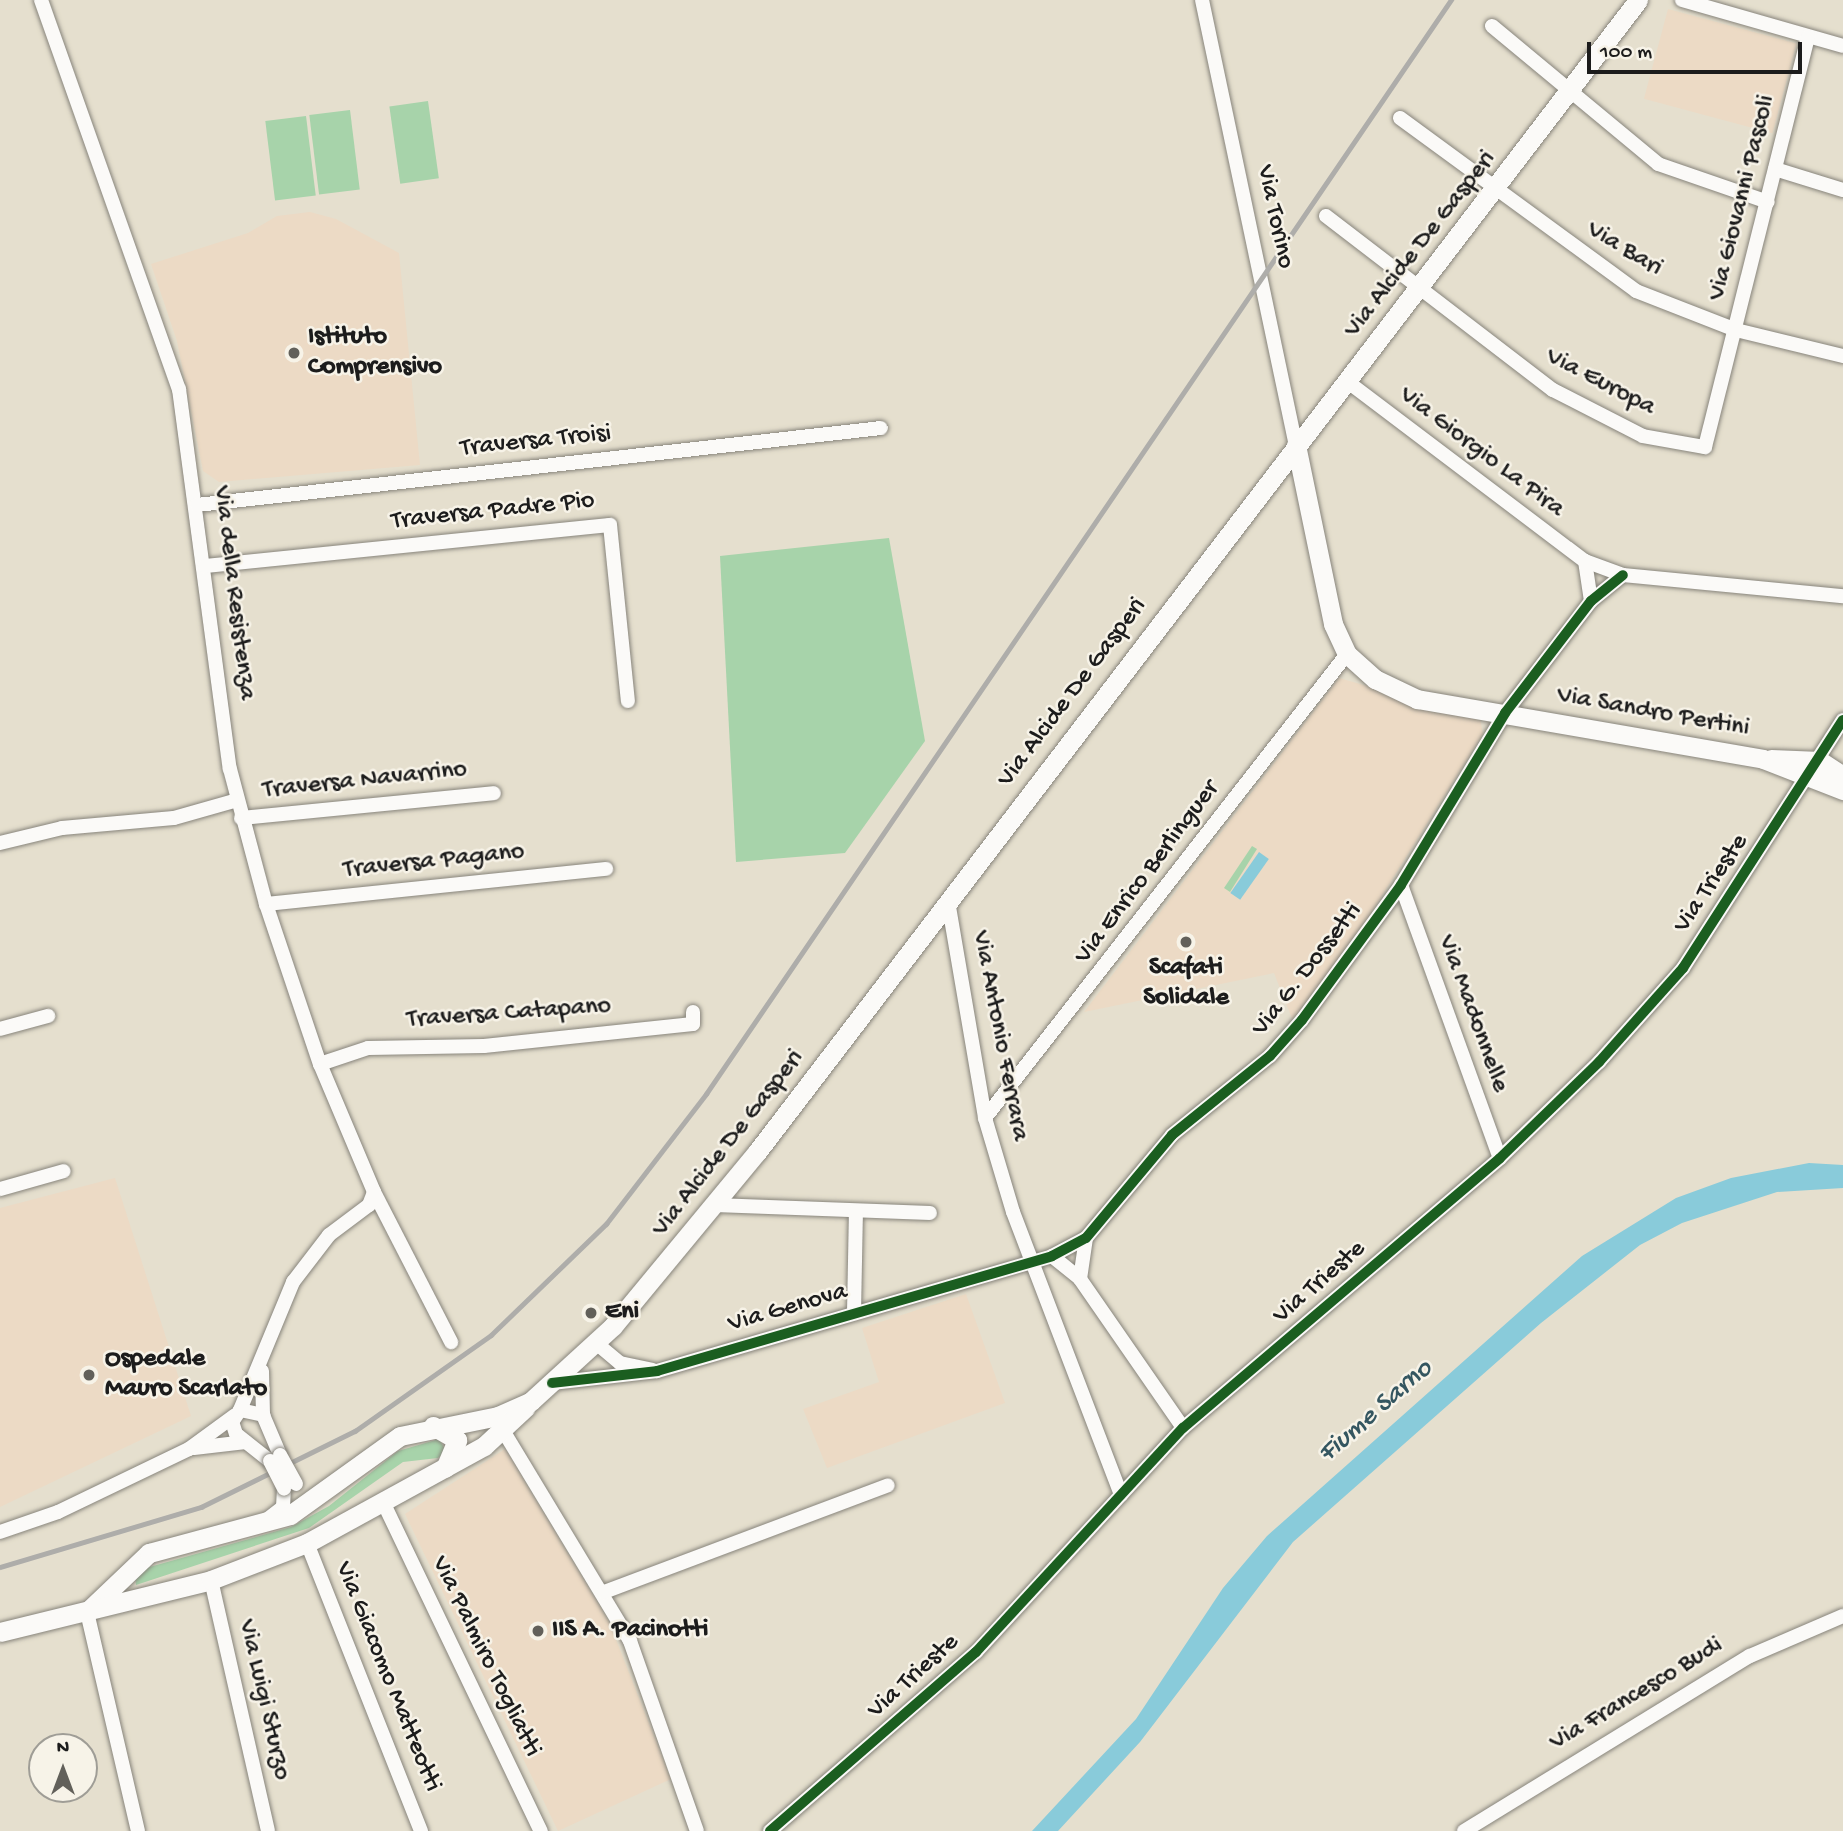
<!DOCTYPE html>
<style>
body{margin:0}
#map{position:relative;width:1843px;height:1831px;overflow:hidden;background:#e5dfce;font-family:"Gochi Hand",sans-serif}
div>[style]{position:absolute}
.built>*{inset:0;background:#ecdac5;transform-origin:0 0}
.green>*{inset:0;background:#a7d3aa;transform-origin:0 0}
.water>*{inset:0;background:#89cbda;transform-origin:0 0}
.roads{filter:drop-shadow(0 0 2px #87847b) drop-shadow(0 0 2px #87847b)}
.minor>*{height:14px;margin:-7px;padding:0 7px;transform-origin:7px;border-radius:7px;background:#fbfaf8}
.major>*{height:19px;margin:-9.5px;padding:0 9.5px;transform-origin:9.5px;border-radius:9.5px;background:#fbfaf8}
.rail>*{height:4.5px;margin:-2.25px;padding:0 2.25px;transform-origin:2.25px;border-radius:2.25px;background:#aeadaa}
.bridges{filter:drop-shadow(0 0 2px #87847b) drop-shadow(0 0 2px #87847b)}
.minor-bridge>*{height:14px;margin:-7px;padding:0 7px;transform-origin:7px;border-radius:7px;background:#fbfaf8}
.cycleway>*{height:10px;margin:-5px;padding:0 5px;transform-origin:5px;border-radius:5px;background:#1b5e20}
.dots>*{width:19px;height:19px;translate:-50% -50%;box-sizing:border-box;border:4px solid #f7f3e8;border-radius:50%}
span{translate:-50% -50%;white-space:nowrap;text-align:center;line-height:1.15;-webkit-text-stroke:5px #f7f3e8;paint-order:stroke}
.street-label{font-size:26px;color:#1c1c1c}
.poi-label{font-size:26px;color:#1c1c1c;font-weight:700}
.left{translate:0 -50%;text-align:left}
.water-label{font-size:28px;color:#345660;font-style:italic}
.north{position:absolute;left:28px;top:1733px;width:70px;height:70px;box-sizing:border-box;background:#f7f3e8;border:2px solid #9f9d96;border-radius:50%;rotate:0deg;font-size:19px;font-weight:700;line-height:28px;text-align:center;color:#1c1c1c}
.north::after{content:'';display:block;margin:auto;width:24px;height:32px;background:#62605a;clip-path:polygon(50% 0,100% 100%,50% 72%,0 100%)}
.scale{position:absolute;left:1587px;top:42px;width:215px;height:32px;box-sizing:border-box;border:4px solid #1c1c1c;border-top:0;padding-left:9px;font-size:21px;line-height:24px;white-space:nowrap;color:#1c1c1c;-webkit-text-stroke:5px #f7f3e8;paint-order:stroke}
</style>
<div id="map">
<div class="built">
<div style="left:1668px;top:9px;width:133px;height:93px;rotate:15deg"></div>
<div style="clip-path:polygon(310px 212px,336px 219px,399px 253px,420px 465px,219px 482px,203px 471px,177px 341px,151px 264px,248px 233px,277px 216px)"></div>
<div style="clip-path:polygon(1339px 678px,1480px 718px,1483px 734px,1368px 918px,1293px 1021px,1274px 973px,1084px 1012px)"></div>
<div style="clip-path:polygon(115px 1178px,191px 1416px,0 1507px,0 1208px)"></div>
<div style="clip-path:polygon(966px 1294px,1005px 1403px,827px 1468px,803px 1409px,879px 1382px,862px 1328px)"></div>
<div style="clip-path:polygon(505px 1449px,609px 1622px,671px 1779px,558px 1831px,405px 1514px)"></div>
</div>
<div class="green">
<div style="left:428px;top:101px;width:78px;height:39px;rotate:82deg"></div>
<div style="left:350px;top:110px;width:80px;height:41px;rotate:83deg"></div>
<div style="left:306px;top:116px;width:80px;height:41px;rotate:83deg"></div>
<div style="clip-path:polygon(889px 538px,925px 741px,845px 853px,736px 862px,720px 556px)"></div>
<div style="clip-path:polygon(1252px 846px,1257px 849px,1230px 892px,1224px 888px)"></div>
<div style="clip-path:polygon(439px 1439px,446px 1451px,438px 1458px,403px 1462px,309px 1528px,136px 1585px,135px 1575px,146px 1568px,291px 1527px,329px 1506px,398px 1451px)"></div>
</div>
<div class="water">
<div style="left:1259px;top:852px;width:12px;height:50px;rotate:35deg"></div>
<div style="clip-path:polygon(1809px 1163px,1843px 1165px,1843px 1188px,1777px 1192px,1682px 1223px,1640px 1245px,1541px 1323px,1293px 1542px,1140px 1742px,1058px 1831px,1032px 1831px,1136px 1719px,1223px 1588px,1267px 1536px,1582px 1256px,1676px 1198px,1731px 1178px)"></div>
</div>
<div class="roads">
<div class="minor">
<div style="left:41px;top:0;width:413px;rotate:70.5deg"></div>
<div style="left:179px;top:389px;width:383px;rotate:82.4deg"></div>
<div style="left:230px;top:769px;width:140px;rotate:75.1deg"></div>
<div style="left:266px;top:904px;width:169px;rotate:71.4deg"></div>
<div style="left:320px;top:1064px;width:139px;rotate:67.1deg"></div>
<div style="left:374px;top:1192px;width:169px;rotate:62.8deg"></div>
<div style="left:1202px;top:0;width:455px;rotate:78.1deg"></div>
<div style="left:1682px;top:0;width:167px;rotate:15.9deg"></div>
<div style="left:1492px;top:26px;width:216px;rotate:39.7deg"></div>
<div style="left:1658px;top:164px;width:116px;rotate:19.1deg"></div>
<div style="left:1400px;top:118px;width:293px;rotate:36.2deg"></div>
<div style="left:1636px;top:291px;width:107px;rotate:21.3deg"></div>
<div style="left:1736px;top:330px;width:110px;rotate:13.7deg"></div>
<div style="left:1775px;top:169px;width:71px;rotate:17.2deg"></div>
<div style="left:1326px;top:216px;width:286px;rotate:37.5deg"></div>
<div style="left:1553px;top:390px;width:101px;rotate:27.1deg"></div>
<div style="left:1643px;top:436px;width:63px;rotate:10.1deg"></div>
<div style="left:1705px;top:447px;width:423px;rotate:-75.9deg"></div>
<div style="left:1348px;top:382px;width:297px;rotate:37.1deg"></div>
<div style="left:1585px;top:561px;width:40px;rotate:20.2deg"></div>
<div style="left:1623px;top:575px;width:221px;rotate:5.5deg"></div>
<div style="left:197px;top:505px;width:688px;rotate:-6.42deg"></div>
<div style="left:1585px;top:561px;width:40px;rotate:81.5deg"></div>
<div style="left:205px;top:566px;width:407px;rotate:-5.8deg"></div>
<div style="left:610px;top:525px;width:177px;rotate:84.2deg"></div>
<div style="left:241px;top:818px;width:254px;rotate:-5.6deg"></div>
<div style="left:0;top:843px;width:64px;rotate:-13.6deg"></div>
<div style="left:62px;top:828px;width:112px;rotate:-5.1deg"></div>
<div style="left:174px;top:818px;width:66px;rotate:-15.9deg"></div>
<div style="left:1401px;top:885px;width:290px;rotate:70.1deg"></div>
<div style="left:948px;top:901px;width:220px;rotate:80.3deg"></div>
<div style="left:985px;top:1118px;width:98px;rotate:73.4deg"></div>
<div style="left:1013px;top:1212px;width:303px;rotate:69.1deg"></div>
<div style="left:266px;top:904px;width:342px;rotate:-5.9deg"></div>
<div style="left:0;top:1029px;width:50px;rotate:-15.2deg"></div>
<div style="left:320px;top:1064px;width:51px;rotate:-18.4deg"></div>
<div style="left:368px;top:1048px;width:116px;rotate:-1deg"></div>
<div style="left:484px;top:1046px;width:210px;rotate:-6deg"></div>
<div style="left:693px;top:1024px;width:12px;rotate:-90deg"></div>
<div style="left:985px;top:1118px;width:589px;rotate:-52.04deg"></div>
<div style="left:0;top:1189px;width:66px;rotate:-15.7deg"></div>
<div style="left:715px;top:1205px;width:215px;rotate:2.1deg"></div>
<div style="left:1052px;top:1256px;width:36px;rotate:39deg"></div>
<div style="left:1080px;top:1279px;width:181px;rotate:55.3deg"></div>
<div style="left:1080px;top:1279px;width:41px;rotate:-81.7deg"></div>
<div style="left:854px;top:1313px;width:102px;rotate:-88.9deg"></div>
<div style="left:596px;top:1343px;width:31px;rotate:40deg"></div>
<div style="left:620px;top:1363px;width:33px;rotate:12deg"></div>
<div style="left:262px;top:1371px;width:44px;rotate:88.7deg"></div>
<div style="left:552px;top:1383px;width:106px;rotate:-6.5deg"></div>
<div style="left:657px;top:1371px;width:411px;rotate:-16.2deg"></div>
<div style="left:1052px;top:1256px;width:38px;rotate:-28deg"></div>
<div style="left:1086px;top:1238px;width:134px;rotate:-50.1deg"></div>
<div style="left:1172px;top:1135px;width:126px;rotate:-38.9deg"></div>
<div style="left:1270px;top:1056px;width:48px;rotate:-48.4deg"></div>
<div style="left:1302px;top:1020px;width:167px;rotate:-53.7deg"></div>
<div style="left:1401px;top:885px;width:201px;rotate:-58.8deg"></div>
<div style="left:1505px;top:713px;width:141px;rotate:-52.5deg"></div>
<div style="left:1591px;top:601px;width:41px;rotate:-39.1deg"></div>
<div style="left:240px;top:1410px;width:139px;rotate:-67.5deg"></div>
<div style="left:293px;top:1282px;width:59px;rotate:-52.5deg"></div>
<div style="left:329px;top:1235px;width:50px;rotate:-36.9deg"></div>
<div style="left:369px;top:1205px;width:14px;rotate:-69deg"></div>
<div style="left:504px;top:1432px;width:244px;rotate:58.9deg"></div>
<div style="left:630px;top:1641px;width:201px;rotate:70.6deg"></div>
<div style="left:194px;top:1448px;width:52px;rotate:-6.6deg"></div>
<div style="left:270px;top:1461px;width:43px;rotate:-141.5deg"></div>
<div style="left:236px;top:1434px;width:13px;rotate:-108deg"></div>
<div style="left:232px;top:1422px;width:14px;rotate:-56deg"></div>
<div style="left:240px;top:1410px;width:24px;rotate:12deg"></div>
<div style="left:263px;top:1415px;width:43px;rotate:67deg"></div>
<div style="left:384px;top:1504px;width:363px;rotate:64.4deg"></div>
<div style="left:269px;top:1518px;width:18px;rotate:-38deg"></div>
<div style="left:283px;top:1507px;width:18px;rotate:-87deg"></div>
<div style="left:0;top:1532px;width:61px;rotate:-19deg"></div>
<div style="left:58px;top:1512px;width:145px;rotate:-25.7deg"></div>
<div style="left:189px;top:1449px;width:56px;rotate:-36.3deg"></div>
<div style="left:307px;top:1543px;width:310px;rotate:68.4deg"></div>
<div style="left:211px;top:1580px;width:257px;rotate:77.2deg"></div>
<div style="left:604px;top:1592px;width:303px;rotate:-20.6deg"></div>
<div style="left:87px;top:1612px;width:225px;rotate:76.9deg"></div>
<div style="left:770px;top:1831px;width:273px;rotate:-41deg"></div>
<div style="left:976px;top:1652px;width:305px;rotate:-47.3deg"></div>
<div style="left:1183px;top:1428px;width:416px;rotate:-40.4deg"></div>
<div style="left:1500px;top:1158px;width:138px;rotate:-44.1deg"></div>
<div style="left:1599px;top:1062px;width:126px;rotate:-48.2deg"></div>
<div style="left:1683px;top:968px;width:295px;rotate:-57.2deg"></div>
<div style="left:1464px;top:1831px;width:335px;rotate:-31.5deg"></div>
<div style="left:1750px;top:1656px;width:101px;rotate:-23.3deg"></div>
</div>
<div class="major">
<div style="left:1296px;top:445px;width:183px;rotate:78.3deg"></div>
<div style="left:1333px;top:624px;width:33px;rotate:65deg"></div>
<div style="left:1347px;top:654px;width:38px;rotate:42deg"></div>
<div style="left:1375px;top:679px;width:47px;rotate:25.5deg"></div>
<div style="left:1417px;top:699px;width:351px;rotate:9.8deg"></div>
<div style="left:1763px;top:759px;width:86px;rotate:21.2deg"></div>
<div style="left:1771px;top:759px;width:49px;rotate:2.3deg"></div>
<div style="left:1820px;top:761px;width:27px;rotate:33deg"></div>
<div style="left:433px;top:1426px;width:28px;rotate:30deg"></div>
<div style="left:457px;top:1440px;width:30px;rotate:113deg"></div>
<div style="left:87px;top:1612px;width:86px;rotate:-43.6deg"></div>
<div style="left:149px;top:1553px;width:146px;rotate:-15.1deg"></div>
<div style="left:290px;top:1515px;width:135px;rotate:-35.7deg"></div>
<div style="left:400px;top:1436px;width:100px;rotate:-11.5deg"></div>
<div style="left:498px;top:1416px;width:36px;rotate:-24deg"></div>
<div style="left:531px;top:1401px;width:111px;rotate:-42.4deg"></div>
<div style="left:613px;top:1326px;width:226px;rotate:-50.4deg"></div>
<div style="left:757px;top:1152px;width:1450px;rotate:-52.59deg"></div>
<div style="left:0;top:1632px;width:217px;rotate:-13.8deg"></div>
<div style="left:211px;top:1580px;width:103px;rotate:-21.1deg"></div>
<div style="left:307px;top:1543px;width:202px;rotate:-28.7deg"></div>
<div style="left:484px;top:1446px;width:57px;rotate:-42.9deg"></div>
</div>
</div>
<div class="rail">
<div style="left:0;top:1567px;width:210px;rotate:-16.6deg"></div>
<div style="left:201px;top:1507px;width:172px;rotate:-26.3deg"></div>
<div style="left:355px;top:1431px;width:166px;rotate:-35.2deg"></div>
<div style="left:491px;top:1335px;width:160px;rotate:-44deg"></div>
<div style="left:606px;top:1224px;width:164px;rotate:-52.4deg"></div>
<div style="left:706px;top:1094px;width:1324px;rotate:-55.75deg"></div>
</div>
<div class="bridges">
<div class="minor-bridge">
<div style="left:280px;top:1455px;width:33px;rotate:61deg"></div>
<div style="left:270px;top:1461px;width:31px;rotate:63deg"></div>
</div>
</div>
<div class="cycleway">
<div style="left:552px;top:1383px;width:106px;rotate:-6.5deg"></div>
<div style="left:657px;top:1371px;width:411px;rotate:-16.2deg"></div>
<div style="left:1052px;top:1256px;width:38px;rotate:-28deg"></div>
<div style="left:1086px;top:1238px;width:134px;rotate:-50.1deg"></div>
<div style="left:1172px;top:1135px;width:126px;rotate:-38.9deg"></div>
<div style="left:1270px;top:1056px;width:48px;rotate:-48.4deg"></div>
<div style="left:1302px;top:1020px;width:167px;rotate:-53.7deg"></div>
<div style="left:1401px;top:885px;width:201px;rotate:-58.8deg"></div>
<div style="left:1505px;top:713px;width:141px;rotate:-52.5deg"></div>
<div style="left:1591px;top:601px;width:41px;rotate:-39.1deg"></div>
<div style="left:770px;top:1831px;width:273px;rotate:-41deg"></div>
<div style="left:976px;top:1652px;width:305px;rotate:-47.3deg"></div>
<div style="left:1183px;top:1428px;width:416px;rotate:-40.4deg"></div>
<div style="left:1500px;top:1158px;width:138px;rotate:-44.1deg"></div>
<div style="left:1599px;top:1062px;width:126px;rotate:-48.2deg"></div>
<div style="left:1683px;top:968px;width:295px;rotate:-57.2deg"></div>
</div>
<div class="dots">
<div style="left:294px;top:353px;background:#62605a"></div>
<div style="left:1186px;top:942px;background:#62605a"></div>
<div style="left:591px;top:1313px;background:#62605a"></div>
<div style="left:89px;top:1375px;background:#62605a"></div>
<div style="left:538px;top:1631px;background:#62605a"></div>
</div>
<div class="street-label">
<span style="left:1743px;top:198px;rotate:-76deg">Via Giovanni Pascoli</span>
<span style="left:1274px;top:217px;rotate:78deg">Via Torino</span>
<span style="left:1421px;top:245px;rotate:-52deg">Via Alcide De Gasperi</span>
<span style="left:1624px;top:250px;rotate:31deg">Via Bari</span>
<span style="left:1600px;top:383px;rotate:27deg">Via Europa</span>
<span style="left:536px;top:442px;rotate:-6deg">Traversa Troisi</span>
<span style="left:1481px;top:453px;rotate:37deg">Via Giorgio La Pira</span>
<span style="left:493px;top:512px;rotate:-6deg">Traversa Padre Pio</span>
<span style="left:233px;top:593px;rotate:83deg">Via della Resistenza</span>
<span style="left:1073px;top:693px;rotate:-53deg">Via Alcide De Gasperi</span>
<span style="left:1653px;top:713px;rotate:10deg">Via Sandro Pertini</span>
<span style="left:365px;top:781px;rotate:-6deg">Traversa Navarrino</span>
<span style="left:434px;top:862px;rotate:-6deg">Traversa Pagano</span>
<span style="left:1148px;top:873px;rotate:-53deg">Via Enrico Berlinguer</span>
<span style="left:1712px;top:884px;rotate:-56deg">Via Trieste</span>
<span style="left:1308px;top:970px;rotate:-52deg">Via G. Dossetti</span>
<span style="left:509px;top:1014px;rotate:-4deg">Traversa Catapano</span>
<span style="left:1472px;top:1014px;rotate:70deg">Via Madonnelle</span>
<span style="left:999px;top:1036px;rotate:79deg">Via Antonio Ferrara</span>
<span style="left:729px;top:1144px;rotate:-52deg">Via Alcide De Gasperi</span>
<span style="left:1320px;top:1283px;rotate:-41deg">Via Trieste</span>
<span style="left:788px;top:1309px;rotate:-16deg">Via Genova</span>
<span style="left:485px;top:1657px;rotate:64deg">Via Palmiro Togliatti</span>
<span style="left:387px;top:1677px;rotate:68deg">Via Giacomo Matteotti</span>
<span style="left:914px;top:1677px;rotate:-42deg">Via Trieste</span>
<span style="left:1637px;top:1695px;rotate:-31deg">Via Francesco Budi</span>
<span style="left:263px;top:1700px;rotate:77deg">Via Luigi Sturzo</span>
</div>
<div class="poi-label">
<span class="left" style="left:308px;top:353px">Istituto<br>Comprensivo</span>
<span style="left:1186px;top:984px">Scafati<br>Solidale</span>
<span class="left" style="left:605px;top:1313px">Eni</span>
<span class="left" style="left:105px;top:1375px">Ospedale<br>Mauro Scarlato</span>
<span class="left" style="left:552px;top:1631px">IIS A. Pacinotti</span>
</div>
<div class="water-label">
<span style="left:1376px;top:1412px;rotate:-41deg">Fiume Sarno</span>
</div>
<div class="north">N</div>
<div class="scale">100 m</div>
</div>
